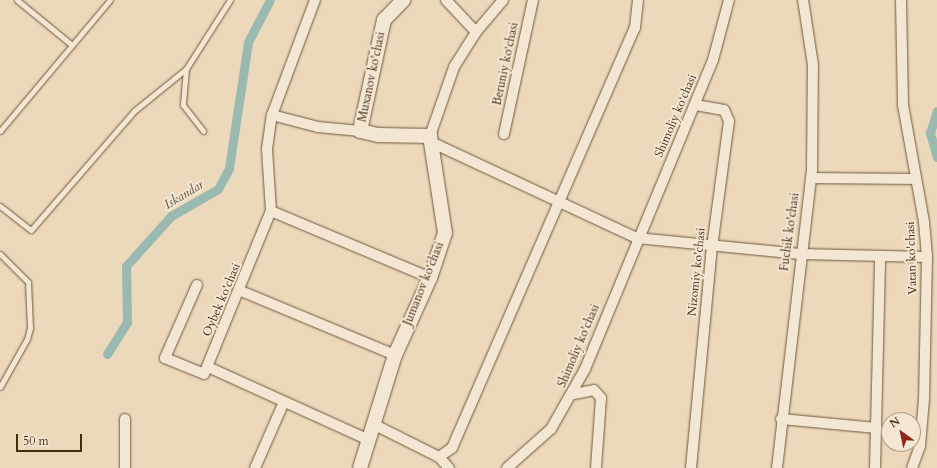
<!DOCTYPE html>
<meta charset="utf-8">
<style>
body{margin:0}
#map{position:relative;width:937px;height:468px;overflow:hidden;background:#ecd8ba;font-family:Cardo,serif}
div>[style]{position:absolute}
.canal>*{height:9px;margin:-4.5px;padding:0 4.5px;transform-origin:4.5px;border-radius:4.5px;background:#99b9b1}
.roads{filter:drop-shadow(0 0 1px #6d583b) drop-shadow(0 0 1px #6d583b)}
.lane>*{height:5px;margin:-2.5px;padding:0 2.5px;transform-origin:2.5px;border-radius:2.5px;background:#f3e6d2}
.street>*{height:10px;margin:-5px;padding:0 5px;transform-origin:5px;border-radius:5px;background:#f3e6d2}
.secondary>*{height:14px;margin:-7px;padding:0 7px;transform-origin:7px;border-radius:7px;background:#f3e6d2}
span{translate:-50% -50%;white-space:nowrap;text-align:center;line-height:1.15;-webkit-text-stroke:4px #f3e6d2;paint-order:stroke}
.street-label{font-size:12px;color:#432d11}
.water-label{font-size:13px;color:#585039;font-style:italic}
.north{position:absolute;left:881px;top:412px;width:40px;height:40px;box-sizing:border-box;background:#f3e6d2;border:1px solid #ad9c85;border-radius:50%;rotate:327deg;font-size:11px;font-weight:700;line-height:16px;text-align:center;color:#432d11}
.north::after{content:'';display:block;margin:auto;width:14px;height:18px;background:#8f2418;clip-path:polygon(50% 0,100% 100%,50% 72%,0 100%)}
.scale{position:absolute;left:16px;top:434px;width:66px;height:18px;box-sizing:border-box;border:2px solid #432d11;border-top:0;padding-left:5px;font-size:12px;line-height:14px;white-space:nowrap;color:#432d11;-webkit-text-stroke:3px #f3e6d2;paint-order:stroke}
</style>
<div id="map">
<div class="canal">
<div style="left:937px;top:111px;width:23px;rotate:108deg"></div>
<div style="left:930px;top:133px;width:25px;rotate:74deg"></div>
<div style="left:107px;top:354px;width:38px;rotate:-58deg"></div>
<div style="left:127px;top:322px;width:56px;rotate:-91deg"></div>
<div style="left:126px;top:266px;width:67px;rotate:-48deg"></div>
<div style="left:171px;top:216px;width:54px;rotate:-29.9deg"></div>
<div style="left:218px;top:189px;width:24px;rotate:-62deg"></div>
<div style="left:229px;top:168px;width:127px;rotate:-81.4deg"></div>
<div style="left:248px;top:42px;width:47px;rotate:-62.4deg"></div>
</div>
<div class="roads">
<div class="lane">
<div style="left:17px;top:0;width:71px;rotate:39.3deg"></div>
<div style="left:186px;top:69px;width:36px;rotate:95deg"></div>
<div style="left:183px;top:105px;width:33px;rotate:52deg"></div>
<div style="left:0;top:131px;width:171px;rotate:-50deg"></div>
<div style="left:0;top:206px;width:39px;rotate:38deg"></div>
<div style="left:31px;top:230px;width:157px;rotate:-49.1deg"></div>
<div style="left:134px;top:111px;width:67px;rotate:-38.9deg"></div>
<div style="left:186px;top:69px;width:82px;rotate:-57.5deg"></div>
<div style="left:0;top:254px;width:40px;rotate:45deg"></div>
<div style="left:28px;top:282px;width:46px;rotate:87.5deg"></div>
<div style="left:30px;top:328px;width:11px;rotate:105deg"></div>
<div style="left:27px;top:339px;width:55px;rotate:119.4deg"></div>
</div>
<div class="street">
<div style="left:446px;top:0;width:44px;rotate:46.8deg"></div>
<div style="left:901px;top:0;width:105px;rotate:88.9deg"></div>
<div style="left:903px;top:105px;width:119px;rotate:79.8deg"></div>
<div style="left:924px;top:222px;width:35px;rotate:85deg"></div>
<div style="left:927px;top:257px;width:142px;rotate:91.2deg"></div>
<div style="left:924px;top:399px;width:47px;rotate:94.9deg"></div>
<div style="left:920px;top:446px;width:23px;rotate:110deg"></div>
<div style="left:272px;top:115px;width:48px;rotate:14.6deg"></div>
<div style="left:318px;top:127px;width:42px;rotate:5.4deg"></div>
<div style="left:504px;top:134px;width:137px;rotate:-77.8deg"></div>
<div style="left:430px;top:136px;width:73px;rotate:-70.8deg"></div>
<div style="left:454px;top:67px;width:41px;rotate:-57.8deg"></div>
<div style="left:476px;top:32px;width:42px;rotate:-49.8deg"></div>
<div style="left:433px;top:143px;width:225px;rotate:25deg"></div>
<div style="left:637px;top:238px;width:164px;rotate:5.6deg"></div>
<div style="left:800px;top:254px;width:127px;rotate:1.4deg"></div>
<div style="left:811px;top:178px;width:105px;rotate:0.5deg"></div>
<div style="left:271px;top:211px;width:173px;rotate:22.8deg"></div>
<div style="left:197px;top:285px;width:80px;rotate:113.7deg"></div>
<div style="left:165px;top:358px;width:42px;rotate:22.3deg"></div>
<div style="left:204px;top:374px;width:176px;rotate:-67.7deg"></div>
<div style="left:271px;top:211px;width:62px;rotate:-93.7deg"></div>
<div style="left:267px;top:149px;width:34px;rotate:-82deg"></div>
<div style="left:272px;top:115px;width:123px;rotate:-69.5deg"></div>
<div style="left:241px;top:291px;width:167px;rotate:22.6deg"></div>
<div style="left:208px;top:367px;width:177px;rotate:24.4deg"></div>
<div style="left:574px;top:394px;width:20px;rotate:-11deg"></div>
<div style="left:594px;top:390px;width:11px;rotate:49deg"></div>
<div style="left:601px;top:398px;width:70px;rotate:94.1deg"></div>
<div style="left:125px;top:419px;width:49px;rotate:90deg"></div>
<div style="left:781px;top:419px;width:96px;rotate:5.4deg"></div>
<div style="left:375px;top:425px;width:72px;rotate:26.6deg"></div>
<div style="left:439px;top:457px;width:16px;rotate:-35deg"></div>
<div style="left:452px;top:448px;width:458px;rotate:-66.5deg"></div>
<div style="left:635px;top:28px;width:28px;rotate:-84deg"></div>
<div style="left:439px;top:457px;width:15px;rotate:48deg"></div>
<div style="left:255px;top:468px;width:72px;rotate:-66.3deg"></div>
<div style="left:507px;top:468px;width:59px;rotate:-41.6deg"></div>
<div style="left:551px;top:429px;width:69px;rotate:-60.5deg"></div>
<div style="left:585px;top:369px;width:334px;rotate:-67.5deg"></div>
<div style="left:713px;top:60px;width:62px;rotate:-75.1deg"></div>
<div style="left:691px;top:468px;width:222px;rotate:-84.6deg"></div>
<div style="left:712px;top:247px;width:127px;rotate:-82.3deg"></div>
<div style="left:729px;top:121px;width:12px;rotate:-114deg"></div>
<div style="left:724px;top:110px;width:29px;rotate:-170deg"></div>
<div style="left:777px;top:468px;width:300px;rotate:-83.3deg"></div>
<div style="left:812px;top:170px;width:105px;rotate:-89.5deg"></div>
<div style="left:813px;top:65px;width:66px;rotate:-98.7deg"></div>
<div style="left:875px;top:468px;width:212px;rotate:-88.6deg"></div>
</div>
<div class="secondary">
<div style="left:360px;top:468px;width:118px;rotate:-72.8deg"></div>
<div style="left:395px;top:355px;width:85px;rotate:-65.6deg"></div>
<div style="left:430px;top:278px;width:47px;rotate:-71.6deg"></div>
<div style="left:445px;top:233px;width:98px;rotate:-98.8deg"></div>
<div style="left:430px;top:136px;width:52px;rotate:-178.9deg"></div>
<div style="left:378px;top:135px;width:18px;rotate:-167deg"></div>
<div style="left:360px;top:131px;width:114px;rotate:-77.8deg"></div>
<div style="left:384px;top:20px;width:28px;rotate:-46deg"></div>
</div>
</div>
<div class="street-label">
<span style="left:506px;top:64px;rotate:-78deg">Beruniy ko‘chasi</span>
<span style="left:372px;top:77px;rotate:-78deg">Muxanov ko'chasi</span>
<span style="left:676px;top:116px;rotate:-67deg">Shimoliy ko‘chasi</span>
<span style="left:790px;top:232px;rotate:-82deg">Fuchik ko'chasi</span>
<span style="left:912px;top:258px;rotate:-92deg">Vatan ko'chasi</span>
<span style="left:697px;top:272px;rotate:-84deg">Nizomiy ko'chasi</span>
<span style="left:424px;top:284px;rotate:-68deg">Jumanov ko‘chasi</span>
<span style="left:222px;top:300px;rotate:-67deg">Oybek ko'chasi</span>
<span style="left:579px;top:346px;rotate:-67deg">Shimoliy ko'chasi</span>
</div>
<div class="water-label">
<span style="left:184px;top:195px;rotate:-31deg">Iskandar</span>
</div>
<div class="north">N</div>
<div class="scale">50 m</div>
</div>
